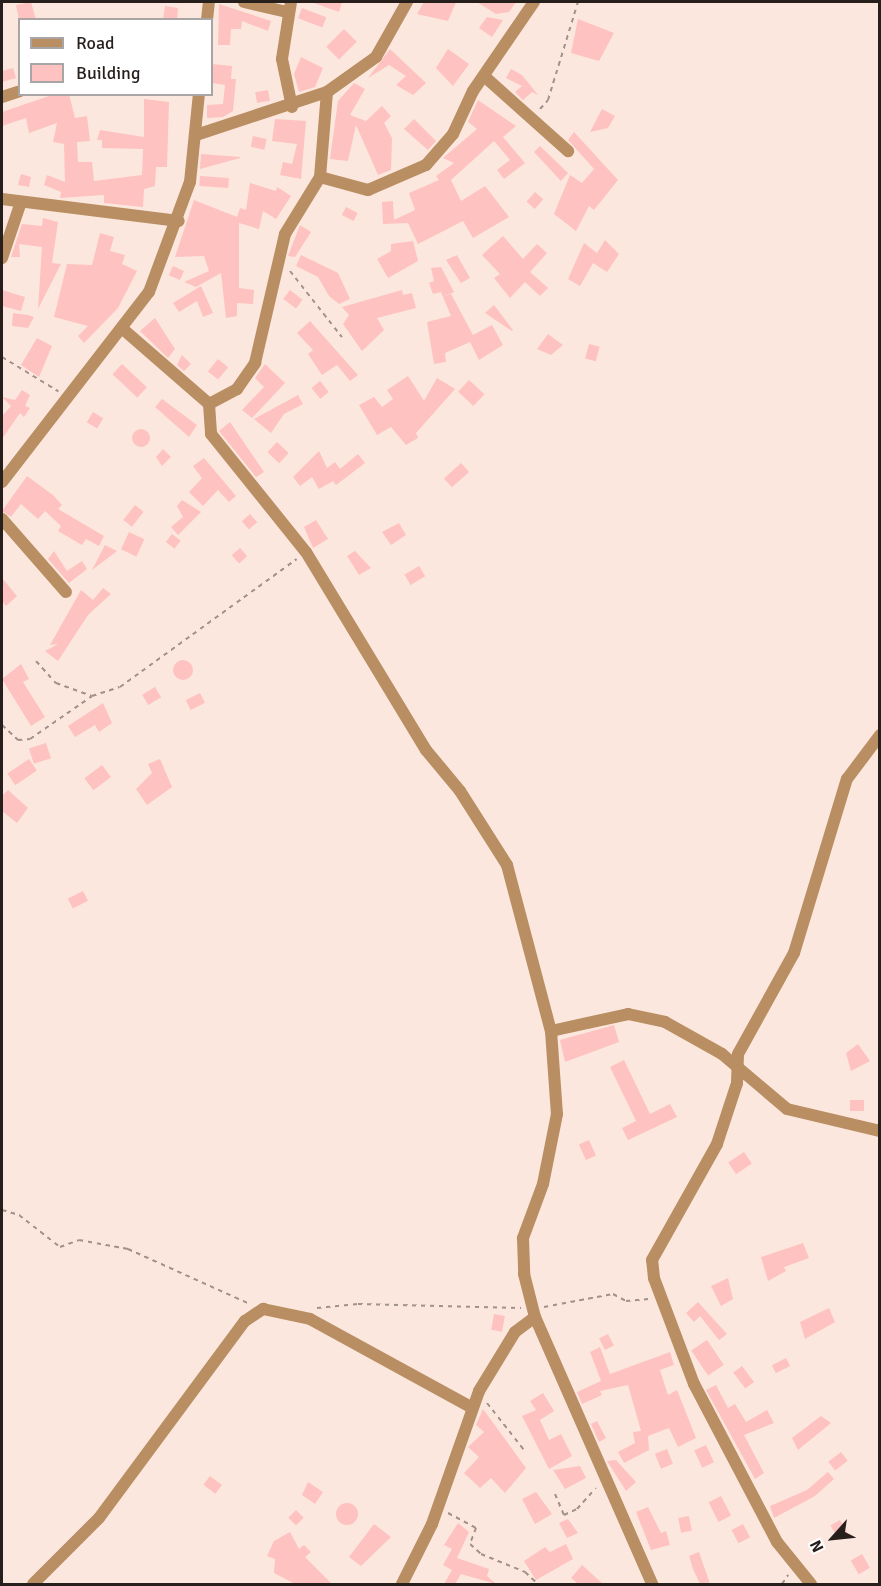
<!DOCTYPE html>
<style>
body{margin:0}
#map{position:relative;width:881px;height:1586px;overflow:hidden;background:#fce7de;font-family:Signika,sans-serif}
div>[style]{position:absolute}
.building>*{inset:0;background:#fec2c0;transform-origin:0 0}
.round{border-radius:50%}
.path>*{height:2px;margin-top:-1px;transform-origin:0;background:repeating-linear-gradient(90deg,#a0918a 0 4.5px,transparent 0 9px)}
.minor>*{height:12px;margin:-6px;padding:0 6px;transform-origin:6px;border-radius:6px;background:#b88e62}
span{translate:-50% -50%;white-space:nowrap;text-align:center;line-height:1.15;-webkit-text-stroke:4.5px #fff;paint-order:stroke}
.frame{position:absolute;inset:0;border:3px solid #271f1c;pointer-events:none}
.legend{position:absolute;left:18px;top:18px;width:195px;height:78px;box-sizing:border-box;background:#fff;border:2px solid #a9a5a4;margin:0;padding:8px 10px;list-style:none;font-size:18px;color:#271f1c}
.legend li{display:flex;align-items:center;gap:12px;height:30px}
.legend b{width:30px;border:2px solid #a9a5a4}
.north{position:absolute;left:803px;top:1508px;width:60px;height:60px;-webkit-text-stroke:4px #fff;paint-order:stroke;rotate:243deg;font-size:16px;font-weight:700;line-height:24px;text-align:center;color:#271f1c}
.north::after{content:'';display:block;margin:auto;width:21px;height:27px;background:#271f1c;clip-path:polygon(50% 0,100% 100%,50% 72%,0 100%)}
</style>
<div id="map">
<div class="building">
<div style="clip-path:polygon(31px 2px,36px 20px,19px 20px,16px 5px)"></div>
<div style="clip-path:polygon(311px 2px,342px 2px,339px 12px)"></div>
<div style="clip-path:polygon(424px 2px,456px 2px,448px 21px,417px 14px)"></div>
<div style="clip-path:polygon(477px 2px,516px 2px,509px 12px,496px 14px)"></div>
<div style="clip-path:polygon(219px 4px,271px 21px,268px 31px,242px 21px,241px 29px,231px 29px,230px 45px,218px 45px)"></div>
<div style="clip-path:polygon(165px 6px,178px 8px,177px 20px,163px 20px)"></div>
<div style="left:302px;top:8px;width:26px;height:11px;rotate:21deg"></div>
<div style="clip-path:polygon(487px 17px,503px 20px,492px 37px,479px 28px)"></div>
<div style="clip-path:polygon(578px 19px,614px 33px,599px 61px,571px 53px)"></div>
<div style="left:344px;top:29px;width:18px;height:25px;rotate:45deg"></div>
<div style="clip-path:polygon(390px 49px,426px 83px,413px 95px,396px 85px,406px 76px,389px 65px,368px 78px)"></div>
<div style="clip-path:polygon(448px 49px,469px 64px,453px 86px,436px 68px)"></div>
<div style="clip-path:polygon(301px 57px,323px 68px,315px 87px,299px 92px,294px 74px)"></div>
<div style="clip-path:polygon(212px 64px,232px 66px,231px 79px,236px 79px,233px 111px,223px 117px,207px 118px,207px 105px,223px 104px,225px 85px,212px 83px)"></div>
<div style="clip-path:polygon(13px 68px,16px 78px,2px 82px,2px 71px)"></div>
<div style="clip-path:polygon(511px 69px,522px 75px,538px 95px,532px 92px,523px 100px,515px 92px,522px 86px,506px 78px)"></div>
<div style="clip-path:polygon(354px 83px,365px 89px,350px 115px,366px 121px,382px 106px,391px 116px,384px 123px,392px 138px,391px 170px,378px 175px,356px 125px,348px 161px,330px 159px,338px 101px)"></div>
<div style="left:268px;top:90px;width:11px;height:13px;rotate:80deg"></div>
<div style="clip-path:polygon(55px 94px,69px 94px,75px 118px,87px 116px,90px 141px,77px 142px,78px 162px,92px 162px,94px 181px,142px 175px,143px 149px,102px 148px,102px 140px,97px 140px,100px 130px,144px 137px,144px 99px,169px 102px,167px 167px,156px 167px,155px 186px,144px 189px,143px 207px,104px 203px,104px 195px,60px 198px,61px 192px,44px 185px,47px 175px,65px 182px,64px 144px,53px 142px,57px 123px,29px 133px,26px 118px,2px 126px,2px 112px)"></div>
<div style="clip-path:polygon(478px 100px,516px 126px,503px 137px,525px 163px,504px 179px,497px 170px,510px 160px,494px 141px,451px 180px,461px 201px,485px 186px,509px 217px,473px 238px,463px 221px,418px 244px,408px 223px,383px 224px,382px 202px,393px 201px,394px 220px,415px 210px,409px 193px,439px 180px,436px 176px,454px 163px,443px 158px,477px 129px,468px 122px)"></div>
<div style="clip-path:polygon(602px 109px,615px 116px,608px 128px,590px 132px)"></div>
<div style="clip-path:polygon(275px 119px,306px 121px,301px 179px,280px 175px,283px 162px,292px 164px,297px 144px,272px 141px)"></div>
<div style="clip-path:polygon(414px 119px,436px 141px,428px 150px,404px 129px)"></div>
<div style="clip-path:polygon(574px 132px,618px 180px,594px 210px,589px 206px,576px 231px,554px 214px,570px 175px,582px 183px,594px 169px,568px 140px)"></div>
<div style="left:253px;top:136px;width:14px;height:11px;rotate:12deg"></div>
<div style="clip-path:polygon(540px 146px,568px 173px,561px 181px,534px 152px)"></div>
<div style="clip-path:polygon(201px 154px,240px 157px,240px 158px,200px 169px)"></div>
<div style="clip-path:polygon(21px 174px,31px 177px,29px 187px,18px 185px)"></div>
<div style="left:200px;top:176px;width:29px;height:10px;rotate:4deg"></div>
<div style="clip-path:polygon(250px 183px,276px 191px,277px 187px,291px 196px,276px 219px,263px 211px,259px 229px,239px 223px,239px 288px,254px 290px,253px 304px,237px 303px,237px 316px,226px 318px,221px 273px,196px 287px,184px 282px,209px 271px,204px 256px,175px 257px,194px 200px,237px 217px,240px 208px,246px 210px)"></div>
<div style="left:535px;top:192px;width:11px;height:13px;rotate:41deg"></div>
<div style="left:346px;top:207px;width:13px;height:9px;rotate:27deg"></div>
<div style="clip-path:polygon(43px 218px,58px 222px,52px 263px,61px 264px,38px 309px,42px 247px,19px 244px,20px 257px,11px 257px,22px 224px,42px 226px)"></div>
<div style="clip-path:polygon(300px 225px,311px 232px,295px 257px,288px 256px)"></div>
<div style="clip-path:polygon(100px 233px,114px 237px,110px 251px,125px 255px,122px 264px,137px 271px,118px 308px,84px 343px,78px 336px,88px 326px,54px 317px,67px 264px,92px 265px)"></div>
<div style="clip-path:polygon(503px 236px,523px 259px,537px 244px,547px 253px,530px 272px,548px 288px,540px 296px,525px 282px,510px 298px,494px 278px,500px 274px,482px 255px)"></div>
<div style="clip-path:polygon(605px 240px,619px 254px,607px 272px,593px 263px,580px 286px,568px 279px,584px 243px,597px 253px)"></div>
<div style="clip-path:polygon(413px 241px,418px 261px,388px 278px,377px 259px,391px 251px,391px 244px)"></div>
<div style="clip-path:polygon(301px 255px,338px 273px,350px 299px,339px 304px,329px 296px,318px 277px,296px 266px)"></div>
<div style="clip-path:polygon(457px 255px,470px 278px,461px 283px,446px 260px)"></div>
<div style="left:173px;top:266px;width:12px;height:10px;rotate:24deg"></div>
<div style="clip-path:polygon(441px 267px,454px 292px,443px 297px,441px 292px,433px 294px,429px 283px,434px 281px,431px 268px)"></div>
<div style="clip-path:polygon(201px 286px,213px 313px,203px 317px,197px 301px,179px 312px,173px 303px)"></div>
<div style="clip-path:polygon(2px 290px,25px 297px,21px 311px,2px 306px)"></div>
<div style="left:290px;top:290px;width:16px;height:11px;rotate:38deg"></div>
<div style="clip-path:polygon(402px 290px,403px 295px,412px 293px,416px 308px,377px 318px,384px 330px,362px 351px,343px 324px,349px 315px,342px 307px)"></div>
<div style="clip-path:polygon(451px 294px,473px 335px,492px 325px,503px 345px,479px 360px,470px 342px,445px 353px,446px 362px,434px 364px,427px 322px,451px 316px,443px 297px)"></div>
<div style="clip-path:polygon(494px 305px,513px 330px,512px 331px,485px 313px)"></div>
<div style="clip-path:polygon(13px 313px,28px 315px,34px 317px,28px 328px,12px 326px)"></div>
<div style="clip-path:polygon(155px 318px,175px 349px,168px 358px,140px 331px)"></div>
<div style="clip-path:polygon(310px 321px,358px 375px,350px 381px,337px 365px,322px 375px,308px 354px,313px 350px,297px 333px)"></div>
<div style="clip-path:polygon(548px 334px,563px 345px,551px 355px,537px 349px)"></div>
<div style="clip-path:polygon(37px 338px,52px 346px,39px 377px,21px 365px)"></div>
<div style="left:589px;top:344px;width:11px;height:15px;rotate:15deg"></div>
<div style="clip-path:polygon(182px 355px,191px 364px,184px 371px,177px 365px)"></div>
<div style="left:218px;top:359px;width:13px;height:16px;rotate:39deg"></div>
<div style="left:122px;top:364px;width:34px;height:14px;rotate:43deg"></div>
<div style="clip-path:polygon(265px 364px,285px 383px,252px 418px,242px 410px,264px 387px,255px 378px)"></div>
<div style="clip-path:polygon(408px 376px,424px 401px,437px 378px,455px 389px,416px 433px,418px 438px,406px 445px,391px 427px,377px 435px,359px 405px,374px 397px,382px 407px,393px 399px,387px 390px)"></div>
<div style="left:469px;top:380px;width:21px;height:16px;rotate:43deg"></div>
<div style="left:320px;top:381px;width:14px;height:11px;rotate:51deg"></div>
<div style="clip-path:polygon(22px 390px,30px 395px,25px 406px,30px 408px,24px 417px,20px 413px,2px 439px,2px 416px,11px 406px,2px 397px,15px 400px)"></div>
<div style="clip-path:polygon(298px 395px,303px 404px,284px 414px,271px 433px,254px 419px)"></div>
<div style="clip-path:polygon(162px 399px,197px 425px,189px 437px,155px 407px)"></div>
<div style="left:93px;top:412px;width:12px;height:12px;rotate:31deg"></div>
<div style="clip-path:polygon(230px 422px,264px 472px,256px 477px,219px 431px)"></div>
<div class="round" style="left:132px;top:429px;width:18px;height:18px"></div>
<div style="left:277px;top:442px;width:16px;height:14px;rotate:43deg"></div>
<div style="clip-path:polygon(163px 449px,171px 457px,162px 466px,156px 457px)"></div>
<div style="clip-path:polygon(319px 451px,327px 468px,335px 462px,340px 469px,358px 454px,365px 463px,336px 485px,333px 481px,319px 489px,312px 477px,300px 486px,293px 477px)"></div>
<div style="clip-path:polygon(204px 458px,236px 496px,229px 502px,218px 490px,203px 506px,189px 492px,202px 478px,193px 466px)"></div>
<div style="left:461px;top:463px;width:12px;height:23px;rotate:48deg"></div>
<div style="clip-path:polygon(27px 476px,53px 495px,62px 505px,58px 509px,104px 536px,99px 546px,86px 539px,82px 545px,58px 531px,61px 526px,45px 511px,38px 519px,21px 504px,11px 517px,2px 511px)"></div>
<div style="clip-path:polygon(182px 500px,201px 512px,178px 535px,171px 527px,183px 517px,177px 506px)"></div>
<div style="left:135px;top:505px;width:11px;height:19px;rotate:38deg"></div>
<div style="left:250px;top:514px;width:11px;height:11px;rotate:49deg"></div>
<div style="clip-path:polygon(316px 520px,328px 539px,313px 548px,304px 527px)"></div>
<div style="clip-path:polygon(399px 523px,406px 535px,391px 545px,382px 532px)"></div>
<div style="left:129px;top:532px;width:17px;height:19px;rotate:25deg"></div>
<div style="left:172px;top:534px;width:11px;height:10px;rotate:38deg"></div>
<div style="clip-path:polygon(105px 545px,117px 551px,92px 570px)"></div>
<div style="left:240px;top:548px;width:11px;height:11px;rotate:49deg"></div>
<div style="clip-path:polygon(54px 551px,67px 571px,82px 561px,87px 569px,69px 583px,48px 559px)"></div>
<div style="clip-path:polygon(355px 551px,371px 568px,359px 575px,347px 556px)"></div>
<div style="left:419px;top:566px;width:12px;height:17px;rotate:59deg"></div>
<div style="clip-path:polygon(2px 578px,17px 596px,6px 606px,2px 601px)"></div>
<div style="clip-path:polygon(103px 588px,111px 594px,88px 615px,58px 661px,45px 651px,58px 644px,50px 645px,81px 590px,93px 600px)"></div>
<div class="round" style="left:173px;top:660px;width:20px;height:20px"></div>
<div style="clip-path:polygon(21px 664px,29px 679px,23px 682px,45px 717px,31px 726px,2px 679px)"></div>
<div style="left:155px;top:687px;width:12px;height:15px;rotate:59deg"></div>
<div style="left:200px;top:693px;width:11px;height:16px;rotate:63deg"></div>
<div style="clip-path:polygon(103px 703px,112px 723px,99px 732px,95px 725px,75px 737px,68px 726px)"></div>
<div style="left:46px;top:743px;width:16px;height:18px;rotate:72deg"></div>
<div style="left:29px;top:759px;width:14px;height:26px;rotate:56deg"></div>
<div style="clip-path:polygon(160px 759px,172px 787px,147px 805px,136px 789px,152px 773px,148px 764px)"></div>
<div style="left:102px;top:765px;width:15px;height:22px;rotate:53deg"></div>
<div style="clip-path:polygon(8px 790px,28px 808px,17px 823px,2px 811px,2px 796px)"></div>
<div style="left:83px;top:891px;width:11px;height:17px;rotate:63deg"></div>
<div style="clip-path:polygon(614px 1025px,619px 1042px,565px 1062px,560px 1040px)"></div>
<div style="clip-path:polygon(858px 1044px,870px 1061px,851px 1071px,846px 1053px)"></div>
<div style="clip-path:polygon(624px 1060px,650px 1114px,670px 1104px,677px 1117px,628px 1140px,622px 1128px,636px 1121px,610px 1067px)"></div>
<div style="left:850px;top:1100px;width:14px;height:11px"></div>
<div style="left:589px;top:1140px;width:17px;height:11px;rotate:66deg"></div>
<div style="left:744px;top:1152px;width:14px;height:19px;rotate:56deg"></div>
<div style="clip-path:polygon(803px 1243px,809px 1258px,784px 1267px,786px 1271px,768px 1281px,761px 1257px)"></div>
<div style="clip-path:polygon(728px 1278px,733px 1299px,721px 1306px,711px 1286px)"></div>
<div style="clip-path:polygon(698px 1302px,727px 1334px,719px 1340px,700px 1316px,694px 1322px,686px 1313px)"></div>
<div style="clip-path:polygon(829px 1308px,835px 1322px,805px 1339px,800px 1322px)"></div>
<div style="left:494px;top:1314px;width:11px;height:16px;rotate:10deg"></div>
<div style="left:608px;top:1334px;width:13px;height:10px;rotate:63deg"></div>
<div style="left:707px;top:1340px;width:30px;height:19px;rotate:56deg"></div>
<div style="clip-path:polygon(600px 1347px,610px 1374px,670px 1352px,674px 1365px,660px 1370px,668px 1395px,677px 1390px,696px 1438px,678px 1447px,669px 1428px,648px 1436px,649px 1450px,624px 1463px,618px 1452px,635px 1443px,633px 1432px,641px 1431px,628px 1385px,600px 1391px,602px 1395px,582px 1404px,577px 1392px,601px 1381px,590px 1352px)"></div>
<div style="left:786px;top:1358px;width:9px;height:16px;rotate:63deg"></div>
<div style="left:742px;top:1366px;width:20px;height:11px;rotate:53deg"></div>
<div style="clip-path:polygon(716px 1385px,728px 1408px,735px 1404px,746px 1422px,767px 1410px,774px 1423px,744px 1435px,764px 1473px,755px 1479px,706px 1390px)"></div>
<div style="clip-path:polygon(543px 1393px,554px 1411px,540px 1420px,549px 1440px,561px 1434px,572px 1456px,549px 1469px,522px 1416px,536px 1410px,530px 1401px)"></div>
<div style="clip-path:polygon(483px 1409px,526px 1468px,505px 1493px,491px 1478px,480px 1488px,464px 1473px,479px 1457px,468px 1447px,484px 1432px,476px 1425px)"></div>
<div style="clip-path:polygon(821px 1416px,831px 1423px,798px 1450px,792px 1438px)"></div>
<div style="clip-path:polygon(597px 1421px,606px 1438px,599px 1442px,591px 1424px)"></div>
<div style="left:706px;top:1445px;width:19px;height:13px;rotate:65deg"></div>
<div style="left:667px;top:1449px;width:16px;height:13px;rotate:68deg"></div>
<div style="left:841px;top:1452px;width:11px;height:16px;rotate:52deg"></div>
<div style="clip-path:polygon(616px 1460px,636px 1482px,626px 1491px,607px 1461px)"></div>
<div style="clip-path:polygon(580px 1466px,586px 1478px,565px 1489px,553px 1470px)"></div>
<div style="clip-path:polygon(828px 1472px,834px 1479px,815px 1496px,774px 1518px,770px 1506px,807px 1490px)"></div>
<div style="left:210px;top:1476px;width:15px;height:11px;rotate:37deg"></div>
<div style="clip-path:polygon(308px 1482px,323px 1492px,315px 1504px,302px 1495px)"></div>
<div style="clip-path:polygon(536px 1492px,552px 1514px,535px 1524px,522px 1499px)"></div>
<div style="left:721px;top:1496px;width:22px;height:14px;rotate:63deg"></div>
<div class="round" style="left:336px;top:1503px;width:22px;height:22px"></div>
<div style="clip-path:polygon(648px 1507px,661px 1533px,666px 1531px,670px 1545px,651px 1550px,636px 1512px)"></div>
<div style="left:296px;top:1510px;width:11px;height:11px;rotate:45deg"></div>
<div style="left:689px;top:1516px;width:15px;height:11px;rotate:79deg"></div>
<div style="clip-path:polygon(568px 1519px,578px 1533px,567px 1538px,559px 1523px)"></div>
<div style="left:840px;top:1520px;width:16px;height:11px;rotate:60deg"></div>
<div style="clip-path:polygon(458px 1523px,469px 1532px,457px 1558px,489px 1569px,487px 1576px,496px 1584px,461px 1574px,455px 1584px,444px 1584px,452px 1570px,443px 1565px,452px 1549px,444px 1545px)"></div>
<div style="clip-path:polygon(374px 1524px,391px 1537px,361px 1566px,349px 1557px)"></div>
<div style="left:743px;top:1524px;width:15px;height:13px;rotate:62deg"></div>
<div style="clip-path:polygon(290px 1532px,299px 1549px,304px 1545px,311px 1552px,305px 1557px,332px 1584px,295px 1584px,274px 1573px,275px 1559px,267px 1556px,274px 1541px)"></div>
<div style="clip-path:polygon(566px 1544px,573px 1559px,536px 1580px,524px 1561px,545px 1547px,550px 1552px)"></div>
<div style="clip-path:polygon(699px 1552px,710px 1584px,700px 1584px,693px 1569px,689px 1556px)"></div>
<div style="left:862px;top:1554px;width:16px;height:13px;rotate:60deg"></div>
<div style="clip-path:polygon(582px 1565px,603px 1584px,578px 1584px,571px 1578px)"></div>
</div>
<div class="path">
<div style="left:540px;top:109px;width:12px;rotate:-48deg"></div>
<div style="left:548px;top:100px;width:102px;rotate:-73deg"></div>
<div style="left:290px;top:271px;width:84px;rotate:51.8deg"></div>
<div style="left:2px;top:357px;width:66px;rotate:31.3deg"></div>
<div style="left:36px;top:661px;width:30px;rotate:48deg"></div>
<div style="left:56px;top:683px;width:38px;rotate:20deg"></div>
<div style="left:2px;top:725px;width:22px;rotate:43deg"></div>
<div style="left:18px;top:740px;width:12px;rotate:-5deg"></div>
<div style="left:30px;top:739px;width:75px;rotate:-34.7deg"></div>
<div style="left:92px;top:696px;width:29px;rotate:-18deg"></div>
<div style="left:120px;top:687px;width:218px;rotate:-35.9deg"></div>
<div style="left:2px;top:1210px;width:18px;rotate:16deg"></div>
<div style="left:19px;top:1215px;width:52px;rotate:38deg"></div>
<div style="left:60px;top:1247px;width:20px;rotate:-20deg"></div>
<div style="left:79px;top:1240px;width:50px;rotate:10.4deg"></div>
<div style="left:128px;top:1249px;width:134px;rotate:24.3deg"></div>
<div style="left:544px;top:1307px;width:70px;rotate:-10.7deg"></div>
<div style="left:613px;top:1294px;width:15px;rotate:28deg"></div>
<div style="left:626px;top:1301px;width:23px;rotate:-5deg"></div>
<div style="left:317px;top:1308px;width:41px;rotate:-5.6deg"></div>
<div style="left:358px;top:1304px;width:163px;rotate:1.4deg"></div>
<div style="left:487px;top:1403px;width:60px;rotate:51.8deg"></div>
<div style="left:555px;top:1494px;width:23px;rotate:67deg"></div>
<div style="left:564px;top:1515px;width:14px;rotate:-25deg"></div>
<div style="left:577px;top:1509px;width:28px;rotate:-48deg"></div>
<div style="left:448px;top:1513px;width:32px;rotate:28deg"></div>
<div style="left:476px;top:1528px;width:17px;rotate:111deg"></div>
<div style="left:470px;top:1544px;width:15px;rotate:42deg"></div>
<div style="left:481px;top:1554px;width:48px;rotate:22.2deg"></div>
<div style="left:525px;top:1572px;width:18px;rotate:43deg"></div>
<div style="left:782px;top:1584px;width:11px;rotate:-56deg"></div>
</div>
<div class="minor">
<div style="left:244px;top:2px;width:44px;rotate:13.1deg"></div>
<div style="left:291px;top:2px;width:58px;rotate:99deg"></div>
<div style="left:282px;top:59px;width:49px;rotate:78.2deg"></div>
<div style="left:207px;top:20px;width:18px;rotate:-84deg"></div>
<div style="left:484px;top:76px;width:113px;rotate:41.8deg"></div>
<div style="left:2px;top:97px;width:19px;rotate:-18deg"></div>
<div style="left:196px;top:135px;width:138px;rotate:-18.2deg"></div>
<div style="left:327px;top:92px;width:60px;rotate:-35.5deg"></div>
<div style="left:376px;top:57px;width:63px;rotate:-60.6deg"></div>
<div style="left:320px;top:177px;width:50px;rotate:15.2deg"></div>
<div style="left:368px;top:190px;width:63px;rotate:-23.3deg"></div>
<div style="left:426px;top:165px;width:41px;rotate:-48.9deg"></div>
<div style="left:453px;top:134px;width:47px;rotate:-65.1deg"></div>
<div style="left:473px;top:91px;width:108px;rotate:-55.6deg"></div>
<div style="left:2px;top:199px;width:178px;rotate:7.1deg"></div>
<div style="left:2px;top:258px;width:59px;rotate:-71.3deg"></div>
<div style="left:124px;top:330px;width:113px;rotate:41deg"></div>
<div style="left:209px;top:404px;width:30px;rotate:86deg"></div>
<div style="left:211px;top:434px;width:151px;rotate:51.2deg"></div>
<div style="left:306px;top:552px;width:232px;rotate:58.8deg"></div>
<div style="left:426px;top:750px;width:53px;rotate:50.3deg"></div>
<div style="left:460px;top:791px;width:88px;rotate:57.6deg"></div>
<div style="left:507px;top:865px;width:172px;rotate:75.2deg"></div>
<div style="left:551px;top:1031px;width:83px;rotate:85.9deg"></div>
<div style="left:557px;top:1114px;width:71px;rotate:101.3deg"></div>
<div style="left:543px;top:1184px;width:58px;rotate:110.3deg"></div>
<div style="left:523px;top:1238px;width:36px;rotate:88deg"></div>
<div style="left:524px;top:1274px;width:44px;rotate:75.7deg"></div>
<div style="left:535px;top:1317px;width:292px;rotate:66.3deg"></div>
<div style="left:209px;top:404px;width:32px;rotate:-28deg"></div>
<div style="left:237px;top:389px;width:32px;rotate:-55deg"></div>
<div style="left:255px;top:363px;width:132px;rotate:-76.9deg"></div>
<div style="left:285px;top:234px;width:67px;rotate:-58.4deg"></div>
<div style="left:320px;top:177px;width:85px;rotate:-85.3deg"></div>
<div style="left:2px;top:482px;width:240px;rotate:-52.3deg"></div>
<div style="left:149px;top:292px;width:117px;rotate:-69.6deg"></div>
<div style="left:190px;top:182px;width:88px;rotate:-84.2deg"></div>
<div style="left:2px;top:519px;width:97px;rotate:48.8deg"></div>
<div style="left:551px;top:1031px;width:79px;rotate:-12.4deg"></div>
<div style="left:628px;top:1014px;width:38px;rotate:12deg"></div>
<div style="left:665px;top:1022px;width:65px;rotate:29.3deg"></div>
<div style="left:722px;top:1054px;width:85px;rotate:40.2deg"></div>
<div style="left:787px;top:1109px;width:96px;rotate:13.3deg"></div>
<div style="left:33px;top:1584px;width:93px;rotate:-45deg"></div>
<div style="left:99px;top:1518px;width:245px;rotate:-53.5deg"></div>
<div style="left:245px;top:1321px;width:22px;rotate:-34deg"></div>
<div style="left:263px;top:1309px;width:48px;rotate:12deg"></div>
<div style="left:310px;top:1319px;width:183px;rotate:28.7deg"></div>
<div style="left:402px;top:1584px;width:67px;rotate:-63.4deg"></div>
<div style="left:432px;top:1524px;width:141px;rotate:-70.5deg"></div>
<div style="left:479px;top:1391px;width:69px;rotate:-58.6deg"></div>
<div style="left:515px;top:1332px;width:25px;rotate:-37deg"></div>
<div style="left:811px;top:1584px;width:54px;rotate:-129deg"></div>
<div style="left:777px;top:1542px;width:178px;rotate:-117.7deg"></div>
<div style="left:694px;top:1384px;width:113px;rotate:-110.7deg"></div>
<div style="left:654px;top:1278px;width:18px;rotate:-96deg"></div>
<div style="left:652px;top:1260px;width:133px;rotate:-60.7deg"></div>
<div style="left:717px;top:1144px;width:64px;rotate:-71.8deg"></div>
<div style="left:737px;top:1083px;width:29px;rotate:-88deg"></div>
<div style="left:738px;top:1054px;width:115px;rotate:-61deg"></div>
<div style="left:794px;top:953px;width:182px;rotate:-73.1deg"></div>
<div style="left:847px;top:779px;width:55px;rotate:-53.1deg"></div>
</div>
<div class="frame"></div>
<ul class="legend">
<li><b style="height:8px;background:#b88e62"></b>Road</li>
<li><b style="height:16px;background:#fec2c0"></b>Building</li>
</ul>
<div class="north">N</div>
</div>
